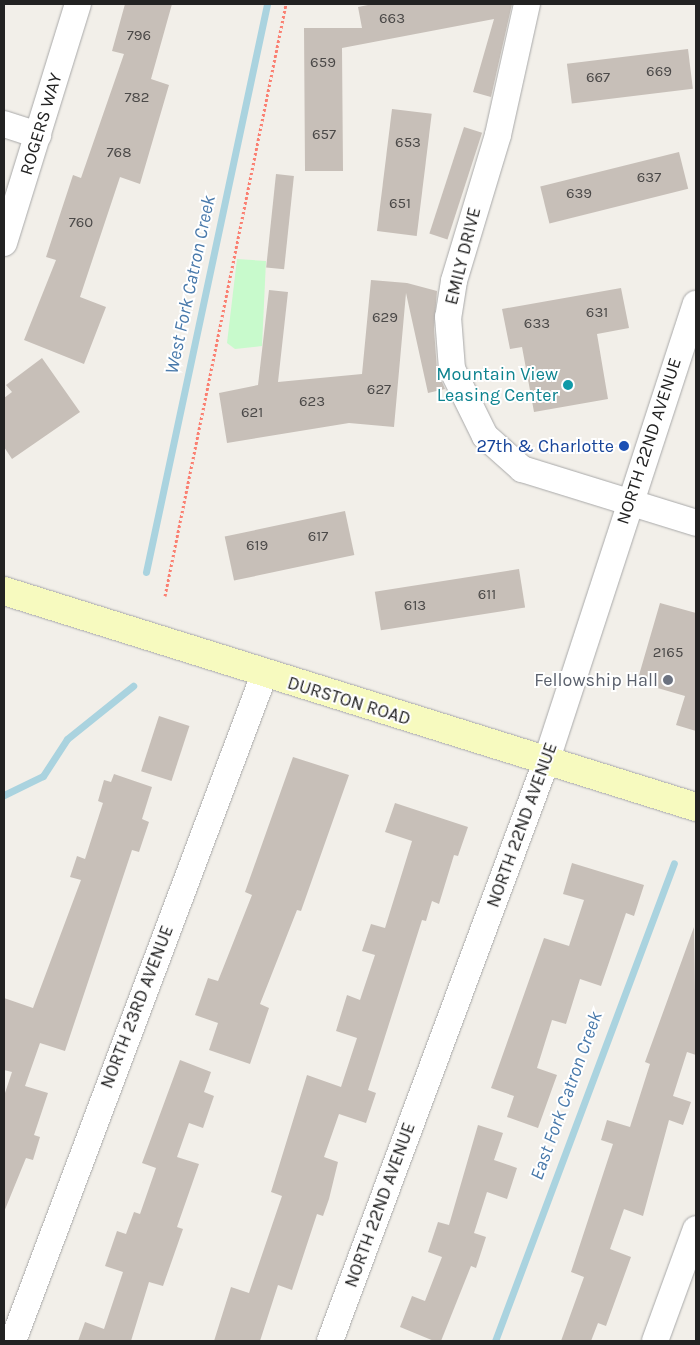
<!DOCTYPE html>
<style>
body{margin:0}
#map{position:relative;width:700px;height:1345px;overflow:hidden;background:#f2efe9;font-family:Karla,sans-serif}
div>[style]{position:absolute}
.park>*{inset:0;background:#c8facc}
.stream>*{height:7px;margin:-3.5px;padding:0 3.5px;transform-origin:3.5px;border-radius:3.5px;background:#aad3df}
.building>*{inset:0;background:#c7bfb8;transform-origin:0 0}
.path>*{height:3px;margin-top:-1.5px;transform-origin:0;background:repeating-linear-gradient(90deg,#fa8072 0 2.5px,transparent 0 5px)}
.roads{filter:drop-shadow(0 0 1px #a9a9a9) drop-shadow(0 0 1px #a9a9a9)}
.street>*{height:26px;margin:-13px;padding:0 13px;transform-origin:13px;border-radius:13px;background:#fff}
.secondary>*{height:28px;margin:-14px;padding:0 14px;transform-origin:14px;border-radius:14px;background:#f7fabf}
.dots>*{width:14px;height:14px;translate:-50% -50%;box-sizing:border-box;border:2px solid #fff;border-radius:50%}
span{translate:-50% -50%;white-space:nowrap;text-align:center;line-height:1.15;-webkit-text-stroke:4px #fff;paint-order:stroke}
.number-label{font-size:15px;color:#4b4948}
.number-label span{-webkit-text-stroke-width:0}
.street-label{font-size:18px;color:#222}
.culture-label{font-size:18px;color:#0d838f}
.right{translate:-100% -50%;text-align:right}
.transit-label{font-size:18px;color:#164399}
.worship-label{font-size:18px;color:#5b616d}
.water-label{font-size:19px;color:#4a7aab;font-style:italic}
.frame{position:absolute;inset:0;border:5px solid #222;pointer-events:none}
</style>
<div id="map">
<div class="park">
<div style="clip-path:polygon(237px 259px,266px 261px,262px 346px,235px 349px,227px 343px)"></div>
</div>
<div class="stream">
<div style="left:146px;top:572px;width:581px;rotate:-77.97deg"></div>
<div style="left:4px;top:795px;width:43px;rotate:-26deg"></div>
<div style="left:43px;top:776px;width:44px;rotate:-57deg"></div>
<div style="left:67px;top:739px;width:85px;rotate:-38.8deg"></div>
<div style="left:495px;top:1341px;width:510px;rotate:-69.47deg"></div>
</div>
<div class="building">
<div style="clip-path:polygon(125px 4px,172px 4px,151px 79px,169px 85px,140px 184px,120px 177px,80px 297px,106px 307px,84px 364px,24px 340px,56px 260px,46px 257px,73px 175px,81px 178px,124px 54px,112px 51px)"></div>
<div style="clip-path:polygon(373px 4px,512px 4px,491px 97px,473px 92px,494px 19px,342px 48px,343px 171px,305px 171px,304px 28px,362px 28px,358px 7px)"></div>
<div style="left:688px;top:49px;width:40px;height:122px;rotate:83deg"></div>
<div style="left:392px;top:109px;width:40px;height:123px;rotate:7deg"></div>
<div style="left:464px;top:127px;width:19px;height:112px;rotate:18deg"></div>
<div style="left:679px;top:152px;width:38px;height:143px;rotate:76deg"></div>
<div style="left:276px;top:174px;width:18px;height:94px;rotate:6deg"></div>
<div style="clip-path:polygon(371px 280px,407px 283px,437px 291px,434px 329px,437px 370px,445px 389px,428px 393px,406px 293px,394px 427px,349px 423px,227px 443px,219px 393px,258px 385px,269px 290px,288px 292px,278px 382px,362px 374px)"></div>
<div style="clip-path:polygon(621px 288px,629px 328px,597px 334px,608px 399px,534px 412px,522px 347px,510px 349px,502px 309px)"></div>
<div style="clip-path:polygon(42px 358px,80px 412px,12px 459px,4px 447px,4px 398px,12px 392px,6px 385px)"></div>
<div style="left:345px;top:511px;width:45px;height:123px;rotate:78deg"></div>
<div style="left:519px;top:569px;width:39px;height:146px;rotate:81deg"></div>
<div style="clip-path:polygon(660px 603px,696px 613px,696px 731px,676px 725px,685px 696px,637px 682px)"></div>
<div style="left:159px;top:716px;width:32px;height:58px;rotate:18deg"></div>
<div style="clip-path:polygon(293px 757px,349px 775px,301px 911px,297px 910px,260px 1004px,269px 1008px,250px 1064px,209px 1050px,218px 1023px,195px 1015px,208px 978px,218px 981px,252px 895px,245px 892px)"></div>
<div style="clip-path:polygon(114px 774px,152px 787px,142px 819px,149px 822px,139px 852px,132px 850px,65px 1051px,40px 1043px,25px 1086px,48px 1093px,34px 1135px,40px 1137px,33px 1160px,26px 1158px,4px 1212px,4px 1096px,12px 1072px,4px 1070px,4px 998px,33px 1008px,81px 880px,70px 877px,77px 856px,85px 859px,103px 803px,98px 801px,104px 780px,111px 782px)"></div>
<div style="clip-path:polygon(395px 803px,468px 827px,458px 856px,454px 855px,439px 904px,432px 901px,426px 921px,422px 920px,368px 1090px,376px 1093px,366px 1123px,339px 1114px,324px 1157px,338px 1162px,329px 1199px,323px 1216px,317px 1214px,292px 1290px,278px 1285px,260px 1341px,214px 1341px,231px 1287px,249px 1293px,282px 1196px,271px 1192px,307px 1075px,341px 1087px,357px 1038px,336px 1031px,347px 995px,360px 1000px,375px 955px,362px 951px,371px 924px,385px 928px,412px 841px,385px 832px)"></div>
<div style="clip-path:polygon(572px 863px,644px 885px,634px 916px,626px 913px,601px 986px,580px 979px,566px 1024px,552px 1020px,537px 1068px,557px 1075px,538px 1128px,507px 1117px,514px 1096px,491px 1088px,544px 938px,569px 946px,584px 900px,563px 894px)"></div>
<div style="clip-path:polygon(694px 927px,696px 1055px,687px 1052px,673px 1096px,691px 1102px,683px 1125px,669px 1120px,643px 1216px,624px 1209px,610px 1249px,631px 1257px,606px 1326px,598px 1323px,591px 1341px,561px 1341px,584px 1277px,571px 1272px,613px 1144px,601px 1140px,607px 1120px,630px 1127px,650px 1064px,645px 1062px)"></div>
<div style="clip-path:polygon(180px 1060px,211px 1072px,204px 1092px,214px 1096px,203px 1128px,189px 1123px,177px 1157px,199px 1164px,177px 1227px,183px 1229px,163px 1286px,149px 1282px,131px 1341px,78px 1341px,85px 1322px,104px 1329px,123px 1272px,105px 1266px,117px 1231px,126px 1234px,134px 1212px,140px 1214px,156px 1168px,142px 1163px)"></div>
<div style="clip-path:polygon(478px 1125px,503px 1133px,494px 1160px,517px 1168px,507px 1199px,487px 1192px,474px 1233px,486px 1237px,476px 1268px,471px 1266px,441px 1341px,434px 1341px,400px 1327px,412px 1296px,425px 1301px,442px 1257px,428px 1252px,438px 1222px,449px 1225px)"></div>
</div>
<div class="path">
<div style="left:165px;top:596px;width:604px;rotate:-78.45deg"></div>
</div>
<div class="roads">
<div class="street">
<div style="left:527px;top:4px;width:134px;rotate:102.5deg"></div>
<div style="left:498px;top:135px;width:152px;rotate:106.8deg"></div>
<div style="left:454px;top:281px;width:36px;rotate:99deg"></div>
<div style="left:448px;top:317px;width:52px;rotate:85.6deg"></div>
<div style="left:452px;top:369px;width:75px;rotate:63.8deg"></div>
<div style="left:485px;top:436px;width:50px;rotate:41.7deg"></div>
<div style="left:522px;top:469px;width:182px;rotate:17.2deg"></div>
<div style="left:4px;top:124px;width:36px;rotate:18deg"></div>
<div style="left:4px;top:243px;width:250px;rotate:-72.8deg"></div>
<div style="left:13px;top:1341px;width:712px;rotate:-69.35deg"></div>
<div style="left:330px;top:1341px;width:618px;rotate:-69.54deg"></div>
<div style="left:546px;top:762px;width:482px;rotate:-71.9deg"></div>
<div style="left:655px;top:1341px;width:119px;rotate:-69.9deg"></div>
</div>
<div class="secondary">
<div style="left:4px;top:591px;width:725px;rotate:17.34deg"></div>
</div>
</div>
<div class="dots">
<div style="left:568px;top:385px;background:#0f9aa8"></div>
<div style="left:624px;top:446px;background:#1a4fb4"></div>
<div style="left:668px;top:680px;background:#6b7280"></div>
</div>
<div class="number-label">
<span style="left:392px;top:19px">663</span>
<span style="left:139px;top:36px">796</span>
<span style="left:323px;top:63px">659</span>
<span style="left:659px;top:72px">669</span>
<span style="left:598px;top:78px">667</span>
<span style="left:137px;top:98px">782</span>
<span style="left:324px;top:135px">657</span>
<span style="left:408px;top:143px">653</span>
<span style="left:119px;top:153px">768</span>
<span style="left:649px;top:178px">637</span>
<span style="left:579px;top:194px">639</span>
<span style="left:400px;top:204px">651</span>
<span style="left:81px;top:223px">760</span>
<span style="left:597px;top:313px">631</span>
<span style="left:385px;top:318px">629</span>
<span style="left:537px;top:324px">633</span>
<span style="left:379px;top:390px">627</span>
<span style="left:312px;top:402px">623</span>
<span style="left:252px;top:413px">621</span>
<span style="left:318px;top:537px">617</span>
<span style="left:257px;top:546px">619</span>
<span style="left:487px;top:595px">611</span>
<span style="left:415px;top:606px">613</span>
<span style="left:668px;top:653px">2165</span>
</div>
<div class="street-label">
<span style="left:41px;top:124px;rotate:-73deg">ROGERS WAY</span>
<span style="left:463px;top:256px;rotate:-76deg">EMILY DRIVE</span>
<span style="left:649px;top:441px;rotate:-72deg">NORTH 22ND AVENUE</span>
<span style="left:349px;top:701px;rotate:17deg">DURSTON ROAD</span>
<span style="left:522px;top:825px;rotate:-70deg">NORTH 22ND AVENUE</span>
<span style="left:137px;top:1007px;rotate:-69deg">NORTH 23RD AVENUE</span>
<span style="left:380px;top:1205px;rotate:-70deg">NORTH 22ND AVENUE</span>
</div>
<div class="culture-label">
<span class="right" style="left:558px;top:385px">Mountain View<br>Leasing Center</span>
</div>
<div class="transit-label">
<span class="right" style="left:614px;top:446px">27th &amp; Charlotte</span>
</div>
<div class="worship-label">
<span class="right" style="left:658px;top:680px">Fellowship Hall</span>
</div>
<div class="water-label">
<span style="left:191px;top:285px;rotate:-78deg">West Fork Catron Creek</span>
<span style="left:567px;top:1096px;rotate:-70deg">East Fork Catron Creek</span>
</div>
<div class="frame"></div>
</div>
